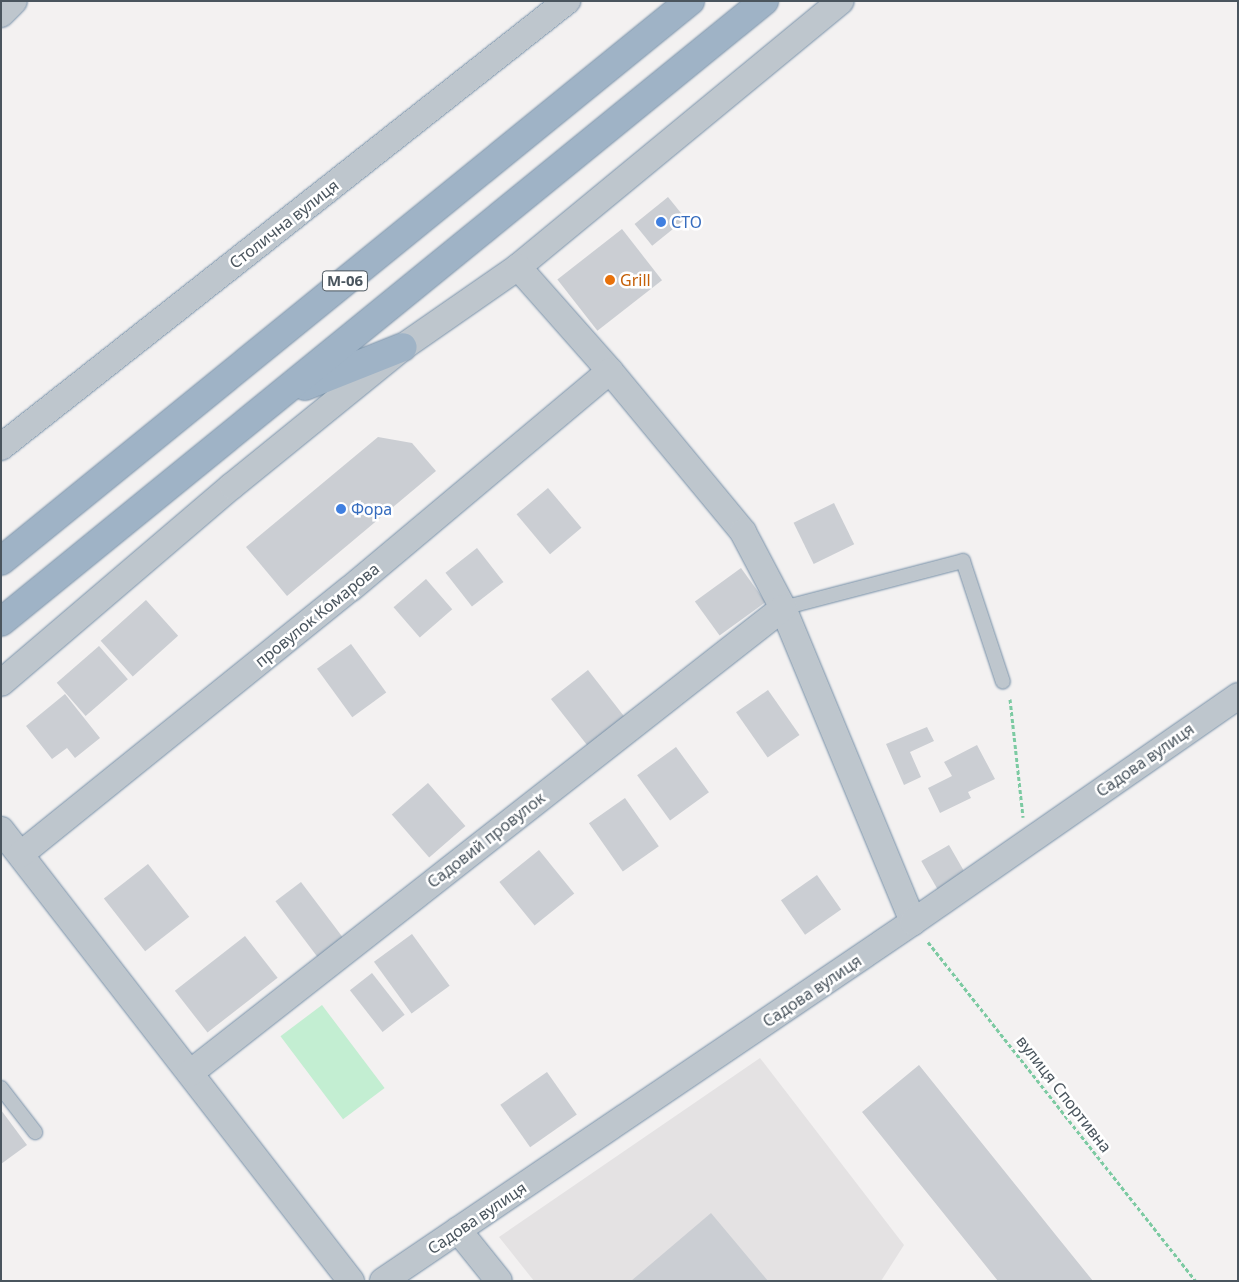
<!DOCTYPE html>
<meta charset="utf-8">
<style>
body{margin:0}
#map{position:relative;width:1239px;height:1282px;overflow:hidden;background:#f3f1f1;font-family:"Noto Sans",sans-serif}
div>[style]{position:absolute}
.education>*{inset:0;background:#e4e2e3}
.green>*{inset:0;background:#c3eed2;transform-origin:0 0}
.building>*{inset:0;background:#cbced3;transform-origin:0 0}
.path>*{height:3px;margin-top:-1.5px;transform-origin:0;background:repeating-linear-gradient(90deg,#7ccaa2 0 4px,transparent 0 6.5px)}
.roads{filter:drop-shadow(0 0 1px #7790a8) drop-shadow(0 0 1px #7790a8)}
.service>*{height:14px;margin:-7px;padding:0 7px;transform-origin:7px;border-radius:7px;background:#bec6cd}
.minor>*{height:26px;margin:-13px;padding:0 13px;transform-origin:13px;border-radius:13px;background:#bec6cd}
.trunk>*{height:28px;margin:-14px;padding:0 14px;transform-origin:14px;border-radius:14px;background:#9fb3c6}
.dots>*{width:14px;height:14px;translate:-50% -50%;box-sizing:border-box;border:2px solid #fff;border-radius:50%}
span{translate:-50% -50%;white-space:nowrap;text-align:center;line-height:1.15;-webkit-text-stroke:5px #fff;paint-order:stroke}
.shield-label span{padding:1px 4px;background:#fff;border:1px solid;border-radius:4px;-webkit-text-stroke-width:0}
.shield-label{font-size:15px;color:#4a555e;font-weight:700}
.shop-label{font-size:16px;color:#366cbe}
.left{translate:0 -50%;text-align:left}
.street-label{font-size:16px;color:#4a555e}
.food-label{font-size:16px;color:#c56008}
.frame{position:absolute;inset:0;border:2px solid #4a555e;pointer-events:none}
</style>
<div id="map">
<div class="education">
<div style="clip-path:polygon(760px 1058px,904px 1245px,881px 1281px,534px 1281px,499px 1237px)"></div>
</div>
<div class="green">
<div style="left:322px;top:1005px;width:104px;height:52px;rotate:53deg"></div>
</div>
<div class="building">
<div style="left:668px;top:197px;width:28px;height:43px;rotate:51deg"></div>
<div style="left:622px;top:229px;width:65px;height:82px;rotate:52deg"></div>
<div style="clip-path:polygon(378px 437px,412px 443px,436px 471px,287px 596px,246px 547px)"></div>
<div style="left:548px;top:488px;width:52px;height:41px;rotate:50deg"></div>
<div style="left:834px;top:503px;width:46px;height:45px;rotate:64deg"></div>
<div style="left:477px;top:548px;width:43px;height:40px;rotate:52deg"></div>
<div style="left:741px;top:568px;width:42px;height:57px;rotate:54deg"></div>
<div style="left:426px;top:579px;width:40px;height:43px;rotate:49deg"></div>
<div style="left:146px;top:600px;width:48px;height:61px;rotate:48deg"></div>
<div style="left:351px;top:644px;width:60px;height:42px;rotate:54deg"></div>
<div style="left:99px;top:646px;width:44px;height:56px;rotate:49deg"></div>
<div style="left:588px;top:670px;width:63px;height:47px;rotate:52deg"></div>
<div style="left:768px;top:690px;width:55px;height:39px;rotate:55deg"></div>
<div style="clip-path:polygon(65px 694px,100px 738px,75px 758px,67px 748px,52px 759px,26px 726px)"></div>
<div style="clip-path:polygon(927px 727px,934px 741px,910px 752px,921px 777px,904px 785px,886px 744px)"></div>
<div style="clip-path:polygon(977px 745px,995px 779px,968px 792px,971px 798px,940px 813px,928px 788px,952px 776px,944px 762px)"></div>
<div style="left:676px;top:747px;width:56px;height:48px;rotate:54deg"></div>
<div style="left:428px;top:783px;width:57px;height:48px;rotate:49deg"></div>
<div style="left:625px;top:798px;width:59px;height:44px;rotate:55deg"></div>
<div style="left:949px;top:845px;width:40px;height:32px;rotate:60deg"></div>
<div style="left:539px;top:850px;width:56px;height:51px;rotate:51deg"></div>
<div style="left:148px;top:864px;width:67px;height:56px;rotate:52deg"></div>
<div style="left:817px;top:875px;width:42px;height:44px;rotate:55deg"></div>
<div style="left:301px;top:882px;width:73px;height:32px;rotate:53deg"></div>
<div style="left:412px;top:934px;width:64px;height:47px;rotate:54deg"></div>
<div style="left:245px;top:936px;width:53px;height:89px;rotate:52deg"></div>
<div style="left:372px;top:973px;width:53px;height:28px;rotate:52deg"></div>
<div style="clip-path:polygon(919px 1065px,1059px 1239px,1093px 1281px,998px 1281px,862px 1112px)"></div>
<div style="left:547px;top:1072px;width:52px;height:57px;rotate:55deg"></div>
<div style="clip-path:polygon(1px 1110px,27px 1145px,1px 1164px)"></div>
<div style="clip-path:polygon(711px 1213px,768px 1281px,631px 1281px)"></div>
</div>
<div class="path">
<div style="left:1010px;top:699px;width:119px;rotate:83.7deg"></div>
<div style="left:928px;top:942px;width:432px;rotate:51.7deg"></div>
</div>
<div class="roads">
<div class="service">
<div style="left:783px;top:608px;width:186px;rotate:-14.6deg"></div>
<div style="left:963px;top:561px;width:127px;rotate:71.7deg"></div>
<div style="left:1px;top:1088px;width:56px;rotate:52.3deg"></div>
</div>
<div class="minor">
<div style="left:1px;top:14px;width:18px;rotate:-45deg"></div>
<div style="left:518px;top:267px;width:418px;rotate:-39.5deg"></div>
<div style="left:1px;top:447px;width:721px;rotate:-38.24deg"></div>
<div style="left:1px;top:683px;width:304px;rotate:-40.5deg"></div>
<div style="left:232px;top:486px;width:220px;rotate:-39.1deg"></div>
<div style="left:403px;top:347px;width:140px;rotate:-34.8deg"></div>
<div style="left:518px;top:267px;width:139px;rotate:48.5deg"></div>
<div style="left:610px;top:371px;width:209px;rotate:50.4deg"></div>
<div style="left:743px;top:532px;width:86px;rotate:62.2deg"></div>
<div style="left:783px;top:608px;width:340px;rotate:67.5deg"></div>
<div style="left:1px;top:830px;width:571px;rotate:52.19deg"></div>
<div style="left:21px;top:854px;width:422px;rotate:-38.9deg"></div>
<div style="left:350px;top:589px;width:339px;rotate:-40deg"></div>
<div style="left:190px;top:1073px;width:754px;rotate:-38.1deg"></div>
<div style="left:458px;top:1230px;width:65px;rotate:51.2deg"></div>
<div style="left:383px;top:1281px;width:640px;rotate:-34.11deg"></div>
<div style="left:913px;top:922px;width:396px;rotate:-34.8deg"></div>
</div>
<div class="trunk">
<div style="left:305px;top:386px;width:105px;rotate:-21.7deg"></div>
<div style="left:1px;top:561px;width:888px;rotate:-39.1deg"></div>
<div style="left:1px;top:622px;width:984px;rotate:-39.14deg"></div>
</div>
</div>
<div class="dots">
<div style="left:661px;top:222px;background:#3f7fe0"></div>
<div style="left:610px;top:280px;background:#e8710a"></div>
<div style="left:341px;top:509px;background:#3f7fe0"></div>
</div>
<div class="shield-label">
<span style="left:345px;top:281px">М-06</span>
</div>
<div class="shop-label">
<span class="left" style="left:671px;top:222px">СТО</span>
<span class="left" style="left:351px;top:509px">Фора</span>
</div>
<div class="street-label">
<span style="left:284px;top:224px;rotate:-38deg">Столична вулиця</span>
<span style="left:317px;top:615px;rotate:-39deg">провулок Комарова</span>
<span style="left:1145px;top:760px;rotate:-35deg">Садова вулиця</span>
<span style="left:486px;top:840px;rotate:-38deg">Садовий провулок</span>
<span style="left:812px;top:991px;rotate:-34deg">Садова вулиця</span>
<span style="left:1064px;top:1094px;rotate:52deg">вулиця Спортивна</span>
<span style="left:477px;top:1218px;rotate:-34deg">Садова вулиця</span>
</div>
<div class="food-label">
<span class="left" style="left:620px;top:280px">Grill</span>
</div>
<div class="frame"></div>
</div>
